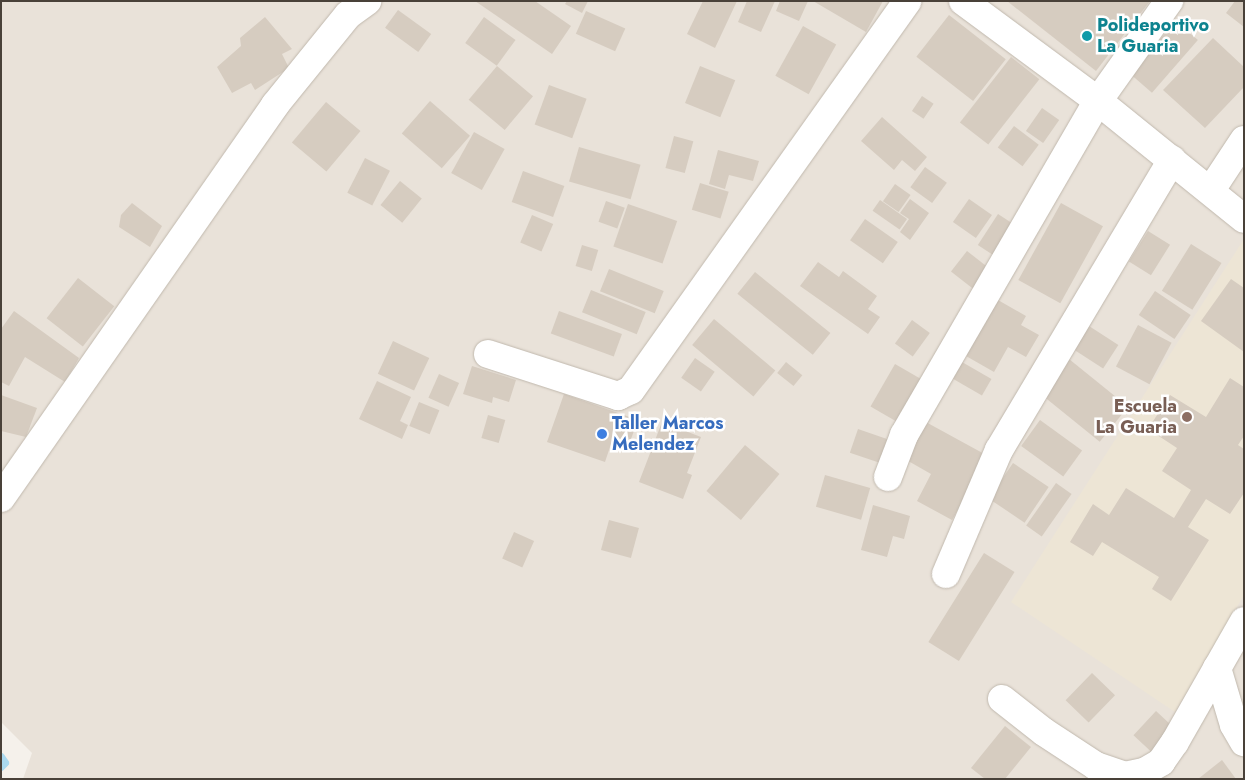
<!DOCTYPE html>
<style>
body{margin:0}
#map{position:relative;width:1245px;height:780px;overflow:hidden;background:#f5f1eb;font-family:Jost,sans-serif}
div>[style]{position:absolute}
.residential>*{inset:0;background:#e9e2d9}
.education>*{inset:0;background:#ede5d5}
.stream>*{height:8px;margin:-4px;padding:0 4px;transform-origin:4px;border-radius:4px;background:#aad9ef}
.building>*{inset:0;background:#d6ccc0;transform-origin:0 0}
.roads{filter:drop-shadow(0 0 1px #c0b8ad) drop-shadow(0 0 1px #c0b8ad)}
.minor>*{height:28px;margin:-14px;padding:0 14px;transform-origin:14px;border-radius:14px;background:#fff}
.dots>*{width:14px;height:14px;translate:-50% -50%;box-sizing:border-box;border:2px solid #fff;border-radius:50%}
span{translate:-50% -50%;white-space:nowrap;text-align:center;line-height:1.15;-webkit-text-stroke:5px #fff;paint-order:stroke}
.culture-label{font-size:18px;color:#0d838f;font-weight:700}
.left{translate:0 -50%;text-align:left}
.education-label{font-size:18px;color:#785e54;font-weight:700}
.right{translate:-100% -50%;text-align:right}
.shop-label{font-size:18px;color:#366cbe;font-weight:700}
.frame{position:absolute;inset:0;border:2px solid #494139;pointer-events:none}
</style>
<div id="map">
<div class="residential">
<div style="clip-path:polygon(1px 1px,1244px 1px,1244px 779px,23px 779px,32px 753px,1px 722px)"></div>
</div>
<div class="education">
<div style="clip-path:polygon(1244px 239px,1244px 595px,1175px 712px,1011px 602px)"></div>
</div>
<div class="stream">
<div style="left:1px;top:757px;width:7px;rotate:56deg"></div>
<div style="left:5px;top:763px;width:6px;rotate:135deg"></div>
</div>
<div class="building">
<div style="clip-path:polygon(475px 1px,535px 1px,571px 26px,552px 54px)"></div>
<div style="clip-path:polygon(567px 1px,588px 1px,582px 13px,565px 4px)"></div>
<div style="clip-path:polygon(703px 1px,737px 1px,715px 48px,687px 34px)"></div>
<div style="clip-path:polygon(747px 1px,775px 1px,761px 32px,738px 22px)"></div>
<div style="clip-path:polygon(780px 1px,808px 1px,799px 21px,776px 11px)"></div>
<div style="clip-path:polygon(813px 1px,883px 1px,866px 32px)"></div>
<div style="clip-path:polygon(1007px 1px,1150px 1px,1096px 71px)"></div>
<div style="clip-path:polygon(1235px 1px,1244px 1px,1244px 27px,1226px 13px)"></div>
<div style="left:398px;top:10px;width:41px;height:22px;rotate:36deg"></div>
<div style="left:586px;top:11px;width:43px;height:25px;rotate:24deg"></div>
<div style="left:949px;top:15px;width:72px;height:53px;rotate:38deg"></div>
<div style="clip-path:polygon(265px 17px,292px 49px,282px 54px,289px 68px,255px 90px,251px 83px,232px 93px,217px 67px,241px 46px,240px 38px)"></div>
<div style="left:484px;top:17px;width:39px;height:32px;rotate:36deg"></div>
<div style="left:1176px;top:21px;width:29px;height:70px;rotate:41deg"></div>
<div style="left:803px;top:26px;width:38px;height:57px;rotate:29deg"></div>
<div style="clip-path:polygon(1213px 38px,1244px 67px,1244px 87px,1205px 128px,1163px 90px)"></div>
<div style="left:1011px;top:57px;width:36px;height:83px;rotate:38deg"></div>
<div style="left:497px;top:66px;width:47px;height:44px;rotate:40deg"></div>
<div style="left:700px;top:66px;width:38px;height:40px;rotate:22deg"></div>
<div style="left:549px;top:85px;width:40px;height:42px;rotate:20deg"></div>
<div style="left:922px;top:96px;width:14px;height:18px;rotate:34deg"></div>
<div style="left:430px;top:101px;width:53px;height:43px;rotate:41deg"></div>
<div style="left:326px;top:102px;width:45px;height:53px;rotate:40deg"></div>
<div style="left:1042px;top:108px;width:21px;height:28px;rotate:35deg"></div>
<div style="clip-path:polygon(882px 117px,927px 157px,915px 171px,902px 160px,894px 170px,861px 141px)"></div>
<div style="left:1014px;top:126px;width:31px;height:27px;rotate:37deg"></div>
<div style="left:474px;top:132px;width:35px;height:47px;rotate:29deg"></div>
<div style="left:674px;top:136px;width:20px;height:33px;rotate:15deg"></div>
<div style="left:579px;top:147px;width:64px;height:36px;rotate:16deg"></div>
<div style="clip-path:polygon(718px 150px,759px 161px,753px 181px,729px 175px,725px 189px,709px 184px)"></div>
<div style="left:365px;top:158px;width:28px;height:39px;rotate:27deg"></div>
<div style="left:925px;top:167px;width:27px;height:25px;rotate:36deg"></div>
<div style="left:523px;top:171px;width:44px;height:33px;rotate:20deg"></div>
<div style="left:400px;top:181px;width:28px;height:31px;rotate:39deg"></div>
<div style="left:700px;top:183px;width:30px;height:28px;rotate:17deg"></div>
<div style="left:895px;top:184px;width:19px;height:21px;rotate:35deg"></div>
<div style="clip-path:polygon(910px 199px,929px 213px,910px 240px,900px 232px,909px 219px,900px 213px)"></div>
<div style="left:969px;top:199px;width:28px;height:28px;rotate:35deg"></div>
<div style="left:880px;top:200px;width:33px;height:13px;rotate:35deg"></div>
<div style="left:606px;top:201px;width:20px;height:22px;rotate:20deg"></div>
<div style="clip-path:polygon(132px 203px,162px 226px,150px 247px,119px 227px,121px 215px)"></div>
<div style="left:1061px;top:203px;width:48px;height:88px;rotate:29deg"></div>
<div style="left:628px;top:204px;width:52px;height:45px;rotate:19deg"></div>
<div style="left:998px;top:214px;width:20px;height:37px;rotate:33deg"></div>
<div style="left:532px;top:215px;width:23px;height:30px;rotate:23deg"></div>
<div style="left:865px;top:219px;width:40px;height:26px;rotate:35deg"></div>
<div style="left:1148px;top:231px;width:26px;height:36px;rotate:32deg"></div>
<div style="left:1191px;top:244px;width:36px;height:55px;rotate:32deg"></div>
<div style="left:582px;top:245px;width:17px;height:22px;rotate:17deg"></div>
<div style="left:967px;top:251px;width:28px;height:26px;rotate:38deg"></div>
<div style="clip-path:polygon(818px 262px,839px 277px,843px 271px,877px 296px,868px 309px,880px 317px,868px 334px,800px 286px)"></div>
<div style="left:609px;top:269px;width:59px;height:24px;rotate:22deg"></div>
<div style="left:755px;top:272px;width:97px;height:28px;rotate:39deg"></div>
<div style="left:78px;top:278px;width:46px;height:51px;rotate:38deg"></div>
<div style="clip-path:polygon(1231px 279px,1244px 288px,1244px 352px,1201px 321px)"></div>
<div style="left:591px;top:290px;width:59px;height:24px;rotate:22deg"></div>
<div style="left:1155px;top:291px;width:43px;height:29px;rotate:34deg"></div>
<div style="clip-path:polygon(991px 296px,1026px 316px,1021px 325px,1039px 335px,1026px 357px,1008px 347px,994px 372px,959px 352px)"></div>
<div style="clip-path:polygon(14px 311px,79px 358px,65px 382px,25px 357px,9px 386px,1px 382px,1px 329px)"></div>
<div style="left:559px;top:311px;width:67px;height:24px;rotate:20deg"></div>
<div style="left:714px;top:319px;width:80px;height:34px;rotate:40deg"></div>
<div style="left:912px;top:320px;width:22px;height:29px;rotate:36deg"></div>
<div style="left:1138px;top:325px;width:38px;height:47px;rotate:28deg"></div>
<div style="left:1089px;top:326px;width:35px;height:28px;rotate:33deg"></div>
<div style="left:393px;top:341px;width:40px;height:36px;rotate:25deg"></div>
<div style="left:695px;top:358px;width:24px;height:24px;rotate:35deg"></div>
<div style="left:1069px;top:359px;width:76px;height:45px;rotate:39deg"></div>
<div style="left:786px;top:362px;width:21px;height:14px;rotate:39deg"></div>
<div style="left:962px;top:362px;width:34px;height:19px;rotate:30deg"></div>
<div style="left:895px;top:364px;width:32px;height:49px;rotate:30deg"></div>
<div style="clip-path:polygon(472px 366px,516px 380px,509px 402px,493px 397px,492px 403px,463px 394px)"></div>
<div style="left:439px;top:374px;width:22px;height:26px;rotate:24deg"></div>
<div style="clip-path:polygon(1230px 378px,1244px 387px,1244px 436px,1238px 445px,1244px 449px,1244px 493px,1230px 514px,1206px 499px,1188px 527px,1209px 540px,1171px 601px,1152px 589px,1159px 577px,1102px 542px,1093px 556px,1070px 542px,1093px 504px,1109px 515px,1126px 488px,1174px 518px,1191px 490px,1162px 471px,1177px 448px,1148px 429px,1170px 395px,1206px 417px)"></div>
<div style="clip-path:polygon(377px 381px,411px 397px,400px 421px,408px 425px,402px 439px,359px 419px)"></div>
<div style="clip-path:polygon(564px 394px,638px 420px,628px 447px,612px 441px,605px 462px,547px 442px)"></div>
<div style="clip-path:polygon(1px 395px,37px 408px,26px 437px,1px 431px)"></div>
<div style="left:419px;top:402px;width:22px;height:26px;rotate:22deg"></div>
<div style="left:488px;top:415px;width:18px;height:24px;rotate:16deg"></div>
<div style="left:1040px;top:420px;width:52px;height:32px;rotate:36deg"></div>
<div style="clip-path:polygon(924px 421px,988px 456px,952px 520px,917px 501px,931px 474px,903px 458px)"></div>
<div style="clip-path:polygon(662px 422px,701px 437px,687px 473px,692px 475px,683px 499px,639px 482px)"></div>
<div style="left:858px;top:429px;width:36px;height:25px;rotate:19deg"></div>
<div style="left:745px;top:445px;width:45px;height:60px;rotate:40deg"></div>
<div style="left:1013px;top:463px;width:43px;height:43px;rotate:34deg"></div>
<div style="left:825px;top:475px;width:47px;height:33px;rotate:16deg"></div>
<div style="left:1056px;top:483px;width:19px;height:52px;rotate:35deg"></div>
<div style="clip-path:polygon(873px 505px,910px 516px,904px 539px,893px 536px,887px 557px,861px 550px)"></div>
<div style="left:609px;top:520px;width:31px;height:31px;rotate:15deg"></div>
<div style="left:514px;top:532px;width:22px;height:29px;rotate:24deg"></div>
<div style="left:984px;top:553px;width:36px;height:105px;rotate:32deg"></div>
<div style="left:1092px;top:673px;width:32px;height:38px;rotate:44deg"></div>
<div style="left:1156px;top:711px;width:25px;height:33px;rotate:43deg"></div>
<div style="clip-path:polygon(1005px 726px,1031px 747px,1005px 779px,985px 779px,971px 768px)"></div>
<div style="clip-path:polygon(1222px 760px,1236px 779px,1198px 779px)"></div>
</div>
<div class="roads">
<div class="minor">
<div style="left:963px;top:1px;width:168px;rotate:36.5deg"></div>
<div style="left:1098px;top:101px;width:188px;rotate:38.9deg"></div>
<div style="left:1211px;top:190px;width:60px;rotate:-56.6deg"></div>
<div style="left:488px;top:354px;width:137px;rotate:17.9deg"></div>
<div style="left:618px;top:396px;width:14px;rotate:-25deg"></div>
<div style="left:631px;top:390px;width:477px;rotate:-54.6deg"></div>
<div style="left:888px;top:477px;width:45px;rotate:-69.1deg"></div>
<div style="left:904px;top:435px;width:386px;rotate:-59.9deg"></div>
<div style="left:1098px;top:101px;width:123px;rotate:-54.6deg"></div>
<div style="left:1px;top:498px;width:479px;rotate:-55.1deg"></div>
<div style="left:275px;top:105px;width:116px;rotate:-51deg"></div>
<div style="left:348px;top:15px;width:24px;rotate:-36deg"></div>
<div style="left:946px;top:574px;width:135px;rotate:-66.9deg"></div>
<div style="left:999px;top:450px;width:338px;rotate:-59.2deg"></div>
<div style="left:1217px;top:668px;width:59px;rotate:73.4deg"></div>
<div style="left:1234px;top:725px;width:20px;rotate:60deg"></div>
<div style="left:1002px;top:699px;width:53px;rotate:38.2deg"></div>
<div style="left:1044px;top:732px;width:62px;rotate:33.2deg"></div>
<div style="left:1096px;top:766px;width:31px;rotate:19deg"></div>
<div style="left:1125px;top:776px;width:19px;rotate:-12deg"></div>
<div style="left:1144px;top:772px;width:20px;rotate:-30deg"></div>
<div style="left:1161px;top:762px;width:24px;rotate:-55deg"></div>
<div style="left:1175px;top:742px;width:139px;rotate:-60.3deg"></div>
</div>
</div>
<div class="dots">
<div style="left:1087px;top:36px;background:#0f9aa8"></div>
<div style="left:1187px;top:417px;background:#8d6e63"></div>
<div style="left:602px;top:434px;background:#3f7fe0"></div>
</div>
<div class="culture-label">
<span class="left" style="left:1097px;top:36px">Polideportivo<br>La Guaria</span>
</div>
<div class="education-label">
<span class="right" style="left:1177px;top:417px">Escuela<br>La Guaria</span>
</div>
<div class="shop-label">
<span class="left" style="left:612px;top:434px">Taller Marcos<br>Melendez</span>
</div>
<div class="frame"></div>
</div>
